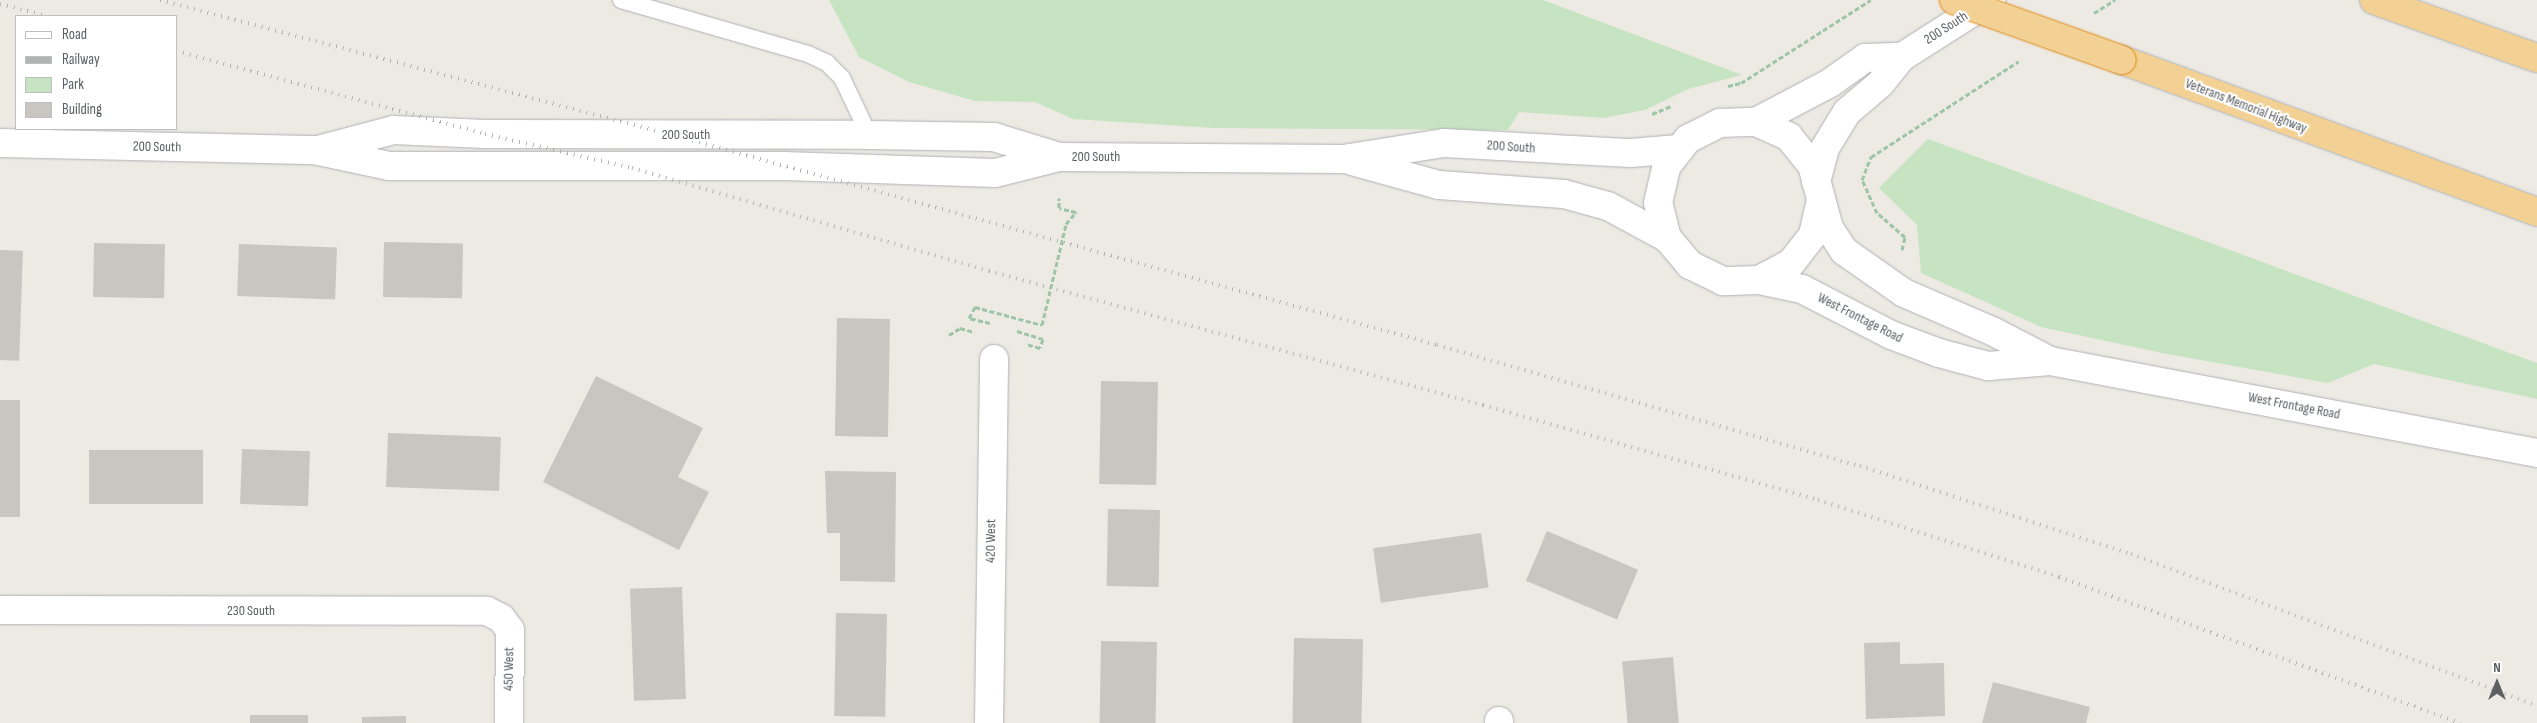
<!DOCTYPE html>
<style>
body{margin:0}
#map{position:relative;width:2537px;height:723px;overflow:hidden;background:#edeae4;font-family:"Sofia Sans Condensed",sans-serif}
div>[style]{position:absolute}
.green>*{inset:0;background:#c6e3c2}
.building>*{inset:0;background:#c9c5c0;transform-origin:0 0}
.path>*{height:3px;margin-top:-1.5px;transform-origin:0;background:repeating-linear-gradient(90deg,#9ec5a5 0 5px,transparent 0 7.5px)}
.roads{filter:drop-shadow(0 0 1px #afb2b5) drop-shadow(0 0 1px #afb2b5)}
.service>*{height:16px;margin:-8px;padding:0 8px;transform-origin:8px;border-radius:8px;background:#fff}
.minor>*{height:28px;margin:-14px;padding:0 14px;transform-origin:14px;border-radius:14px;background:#fff}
.tertiary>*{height:28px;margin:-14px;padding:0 14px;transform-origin:14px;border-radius:14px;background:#fff}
.motorway>*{height:28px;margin:-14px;padding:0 14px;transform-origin:14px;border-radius:14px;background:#f3d194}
.rail>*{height:4px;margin-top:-2px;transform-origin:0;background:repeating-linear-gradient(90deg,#b2b3b3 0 1px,transparent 0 7px)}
.bridges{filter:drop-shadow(0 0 1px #dd8914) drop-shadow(0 0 1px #dd8914)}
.motorway-bridge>*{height:28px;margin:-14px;padding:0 14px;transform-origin:14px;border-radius:14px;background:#f3d194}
span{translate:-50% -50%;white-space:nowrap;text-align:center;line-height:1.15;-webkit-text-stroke:4.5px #fff;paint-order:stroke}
.street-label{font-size:14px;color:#5c6063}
.legend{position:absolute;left:15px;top:15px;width:162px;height:115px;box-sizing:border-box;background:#fff;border:1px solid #bebfc1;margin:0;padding:6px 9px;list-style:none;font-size:15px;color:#5c6063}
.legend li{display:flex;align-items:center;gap:10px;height:25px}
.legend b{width:25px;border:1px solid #bebfc1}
.north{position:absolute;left:2472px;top:658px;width:50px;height:50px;-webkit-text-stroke:4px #fff;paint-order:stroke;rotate:0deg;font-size:14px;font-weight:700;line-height:20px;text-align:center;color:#5c6063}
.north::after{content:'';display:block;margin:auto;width:18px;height:22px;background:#5c6063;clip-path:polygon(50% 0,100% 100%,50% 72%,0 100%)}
</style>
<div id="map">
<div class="green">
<div style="clip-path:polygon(829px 0,1543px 0,1742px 75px,1688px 89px,1645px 110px,1603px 118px,1519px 112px,1508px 130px,1214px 128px,1073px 119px,1035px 102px,975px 101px,909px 82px,859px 57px)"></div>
<div style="clip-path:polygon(1928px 139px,2537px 363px,2537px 399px,2374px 364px,2328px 383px,2162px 353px,2041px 327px,1921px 273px,1917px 225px,1879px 188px)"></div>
</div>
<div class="building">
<div style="left:384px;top:242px;width:79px;height:55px;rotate:1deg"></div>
<div style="left:94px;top:243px;width:71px;height:54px;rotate:1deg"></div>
<div style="left:239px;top:244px;width:98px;height:52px;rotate:2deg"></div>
<div style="left:0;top:250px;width:23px;height:110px;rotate:2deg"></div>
<div style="left:837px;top:318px;width:53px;height:118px;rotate:1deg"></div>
<div style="clip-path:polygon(596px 376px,703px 428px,678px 477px,709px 492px,679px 550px,543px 482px)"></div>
<div style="left:1101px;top:381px;width:57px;height:103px;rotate:1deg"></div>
<div style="left:0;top:400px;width:20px;height:117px"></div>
<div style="left:388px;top:433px;width:113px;height:54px;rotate:2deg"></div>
<div style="left:242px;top:449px;width:68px;height:55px;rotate:2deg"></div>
<div style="left:203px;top:450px;width:54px;height:114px;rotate:90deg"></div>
<div style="clip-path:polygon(825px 471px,896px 472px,895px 582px,840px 581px,840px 533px,827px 533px)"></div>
<div style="left:1108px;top:509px;width:52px;height:77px;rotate:1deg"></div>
<div style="left:1547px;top:531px;width:99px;height:54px;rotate:23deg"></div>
<div style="left:1481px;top:533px;width:55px;height:109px;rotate:82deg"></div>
<div style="left:682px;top:587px;width:112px;height:52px;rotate:88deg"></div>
<div style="left:836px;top:613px;width:51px;height:103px;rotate:1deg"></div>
<div style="left:1294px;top:638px;width:69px;height:85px;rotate:1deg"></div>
<div style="left:1101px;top:641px;width:56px;height:82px;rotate:1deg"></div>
<div style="clip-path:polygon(1900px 642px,1900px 664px,1944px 663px,1945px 716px,1866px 719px,1864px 643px)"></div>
<div style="left:1673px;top:657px;width:66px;height:51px;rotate:85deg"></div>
<div style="clip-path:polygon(1993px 682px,2090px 707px,2086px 723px,1982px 723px)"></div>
<div style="left:250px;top:715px;width:58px;height:8px"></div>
<div style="clip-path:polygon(406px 716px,406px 723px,362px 723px,362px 717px)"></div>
</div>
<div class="path">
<div style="left:2094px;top:13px;width:25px;rotate:-32deg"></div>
<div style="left:1728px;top:86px;width:13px;rotate:-13deg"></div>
<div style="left:1741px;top:83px;width:154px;rotate:-32.6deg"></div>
<div style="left:1652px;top:114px;width:21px;rotate:-23deg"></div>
<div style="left:1902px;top:250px;width:13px;rotate:-77deg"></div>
<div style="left:1905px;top:237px;width:37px;rotate:-139deg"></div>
<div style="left:1877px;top:213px;width:36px;rotate:-114deg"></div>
<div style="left:1862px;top:180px;width:25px;rotate:-69deg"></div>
<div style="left:1871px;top:157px;width:176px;rotate:-33deg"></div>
<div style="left:990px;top:323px;width:22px;rotate:-167deg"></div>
<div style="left:969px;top:318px;width:13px;rotate:-61deg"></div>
<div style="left:975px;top:307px;width:69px;rotate:15deg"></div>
<div style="left:1042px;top:325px;width:104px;rotate:-76.6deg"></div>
<div style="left:1066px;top:224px;width:16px;rotate:-50deg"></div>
<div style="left:1076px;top:212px;width:17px;rotate:-167deg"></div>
<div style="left:1059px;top:208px;width:10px;rotate:-90deg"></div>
<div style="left:1017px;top:331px;width:27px;rotate:17deg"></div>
<div style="left:1043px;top:339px;width:9px;rotate:108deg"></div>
<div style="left:1040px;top:348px;width:15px;rotate:-164deg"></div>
<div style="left:949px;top:335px;width:13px;rotate:-32deg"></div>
<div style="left:960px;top:328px;width:15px;rotate:16deg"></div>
</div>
<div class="roads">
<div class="service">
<div style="left:621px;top:0;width:195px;rotate:16.1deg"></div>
<div style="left:808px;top:54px;width:21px;rotate:25deg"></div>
<div style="left:827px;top:63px;width:21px;rotate:45deg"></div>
<div style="left:842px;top:78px;width:63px;rotate:64.7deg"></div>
</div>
<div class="minor">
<div style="left:0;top:610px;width:487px;rotate:0.1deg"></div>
<div style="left:487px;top:611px;width:16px;rotate:27deg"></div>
<div style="left:501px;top:618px;width:15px;rotate:53deg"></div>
<div style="left:510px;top:630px;width:93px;rotate:90.6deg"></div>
<div style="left:989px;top:723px;width:364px;rotate:-89.2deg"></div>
<div style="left:1499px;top:723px;width:2px;rotate:-90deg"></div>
</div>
<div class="tertiary">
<div style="left:1756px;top:122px;width:84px;rotate:-27.8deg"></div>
<div style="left:1830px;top:83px;width:43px;rotate:-35.5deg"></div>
<div style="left:1865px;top:58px;width:37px;rotate:-2deg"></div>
<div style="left:0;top:143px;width:318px;rotate:1.3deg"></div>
<div style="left:318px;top:150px;width:78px;rotate:-14.9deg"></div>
<div style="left:393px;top:130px;width:92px;rotate:2.5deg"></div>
<div style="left:485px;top:134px;width:384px;rotate:0.1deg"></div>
<div style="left:869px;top:135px;width:125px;rotate:0.9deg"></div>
<div style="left:994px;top:137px;width:68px;rotate:17.1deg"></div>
<div style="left:314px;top:150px;width:77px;rotate:12deg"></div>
<div style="left:389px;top:166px;width:395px"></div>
<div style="left:784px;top:166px;width:211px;rotate:1.9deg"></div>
<div style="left:995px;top:173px;width:66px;rotate:-14deg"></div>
<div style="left:1059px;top:157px;width:284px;rotate:0.4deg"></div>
<div style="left:1343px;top:159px;width:102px;rotate:-9deg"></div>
<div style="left:1444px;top:143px;width:187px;rotate:3.1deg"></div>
<div style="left:1631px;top:153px;width:48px;rotate:-4.8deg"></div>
<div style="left:1352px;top:161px;width:90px;rotate:15.4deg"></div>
<div style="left:1439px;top:185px;width:125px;rotate:4.1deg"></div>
<div style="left:1564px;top:194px;width:46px;rotate:15.3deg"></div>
<div style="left:1608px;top:206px;width:67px;rotate:28.5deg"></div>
<div style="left:1816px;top:182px;width:35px;rotate:-75deg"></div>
<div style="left:1825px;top:148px;width:42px;rotate:-58.6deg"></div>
<div style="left:1847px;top:112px;width:43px;rotate:-40.3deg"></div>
<div style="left:1880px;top:84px;width:35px;rotate:-51deg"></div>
<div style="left:1902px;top:57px;width:106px;rotate:-32.6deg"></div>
<div style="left:1821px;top:200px;width:36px;rotate:103deg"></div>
<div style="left:1813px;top:235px;width:36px;rotate:128deg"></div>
<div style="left:1791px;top:263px;width:36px;rotate:152deg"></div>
<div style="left:1759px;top:280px;width:36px;rotate:178deg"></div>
<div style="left:1723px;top:281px;width:37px;rotate:-154deg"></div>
<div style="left:1690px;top:265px;width:35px;rotate:-130deg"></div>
<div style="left:1667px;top:238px;width:36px;rotate:-104deg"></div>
<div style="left:1658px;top:203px;width:37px;rotate:-77deg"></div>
<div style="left:1666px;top:167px;width:36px;rotate:-52deg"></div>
<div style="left:1688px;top:139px;width:36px;rotate:-27deg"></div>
<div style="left:1720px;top:123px;width:36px;rotate:-2deg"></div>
<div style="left:1756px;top:122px;width:36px;rotate:24deg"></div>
<div style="left:1789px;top:137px;width:36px;rotate:51deg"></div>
<div style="left:1812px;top:165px;width:65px;rotate:74.9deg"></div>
<div style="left:1829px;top:228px;width:27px;rotate:57deg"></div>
<div style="left:1844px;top:251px;width:73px;rotate:35deg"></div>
<div style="left:1904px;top:293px;width:98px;rotate:23.4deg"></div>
<div style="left:1994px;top:332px;width:63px;rotate:27.4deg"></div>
<div style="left:2050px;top:361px;width:496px;rotate:10.7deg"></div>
<div style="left:1759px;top:280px;width:44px;rotate:11.8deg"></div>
<div style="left:1802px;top:289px;width:100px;rotate:27.3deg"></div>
<div style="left:1891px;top:335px;width:51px;rotate:20.6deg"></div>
<div style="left:1939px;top:353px;width:51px;rotate:14.9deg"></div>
<div style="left:1988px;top:366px;width:62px;rotate:-4.6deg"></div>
</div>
<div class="motorway">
<div style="left:2374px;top:0;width:173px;rotate:19.6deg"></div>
<div style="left:2122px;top:60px;width:442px;rotate:20.1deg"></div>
</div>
</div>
<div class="rail">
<div style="left:160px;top:0;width:529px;rotate:14.77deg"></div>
<div style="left:672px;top:135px;width:793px;rotate:15.35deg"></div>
<div style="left:1437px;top:345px;width:440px;rotate:16deg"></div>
<div style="left:1860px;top:466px;width:285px;rotate:18deg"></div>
<div style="left:2131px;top:554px;width:434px;rotate:20.5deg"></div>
<div style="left:0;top:4px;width:49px;rotate:14.3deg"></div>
<div style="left:176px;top:51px;width:320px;rotate:15deg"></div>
<div style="left:485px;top:134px;width:151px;rotate:13deg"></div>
<div style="left:632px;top:168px;width:372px;rotate:16.1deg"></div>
<div style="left:989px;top:271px;width:512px;rotate:15.18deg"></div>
<div style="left:1483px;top:405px;width:348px;rotate:15.8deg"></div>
<div style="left:1818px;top:500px;width:253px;rotate:17.7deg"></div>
<div style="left:2059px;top:577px;width:427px;rotate:20deg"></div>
</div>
<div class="bridges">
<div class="motorway-bridge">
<div style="left:1954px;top:0;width:178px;rotate:19.7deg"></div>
</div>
</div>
<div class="street-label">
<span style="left:1946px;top:28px;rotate:-33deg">200 South</span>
<span style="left:2246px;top:106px;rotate:21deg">Veterans Memorial Highway</span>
<span style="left:686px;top:135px">200 South</span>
<span style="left:157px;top:147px;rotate:1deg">200 South</span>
<span style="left:1511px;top:147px;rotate:4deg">200 South</span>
<span style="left:1096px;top:157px">200 South</span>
<span style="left:1860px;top:318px;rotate:27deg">West Frontage Road</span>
<span style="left:2294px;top:406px;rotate:11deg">West Frontage Road</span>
<span style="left:991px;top:541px;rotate:-89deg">420 West</span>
<span style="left:251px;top:611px">230 South</span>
<span style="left:509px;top:669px;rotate:-89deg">450 West</span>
</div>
<ul class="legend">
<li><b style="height:6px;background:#fff"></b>Road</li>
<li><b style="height:6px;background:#b2b3b3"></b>Railway</li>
<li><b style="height:14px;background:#c6e3c2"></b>Park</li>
<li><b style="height:14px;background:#c9c5c0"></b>Building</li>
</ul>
<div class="north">N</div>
</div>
